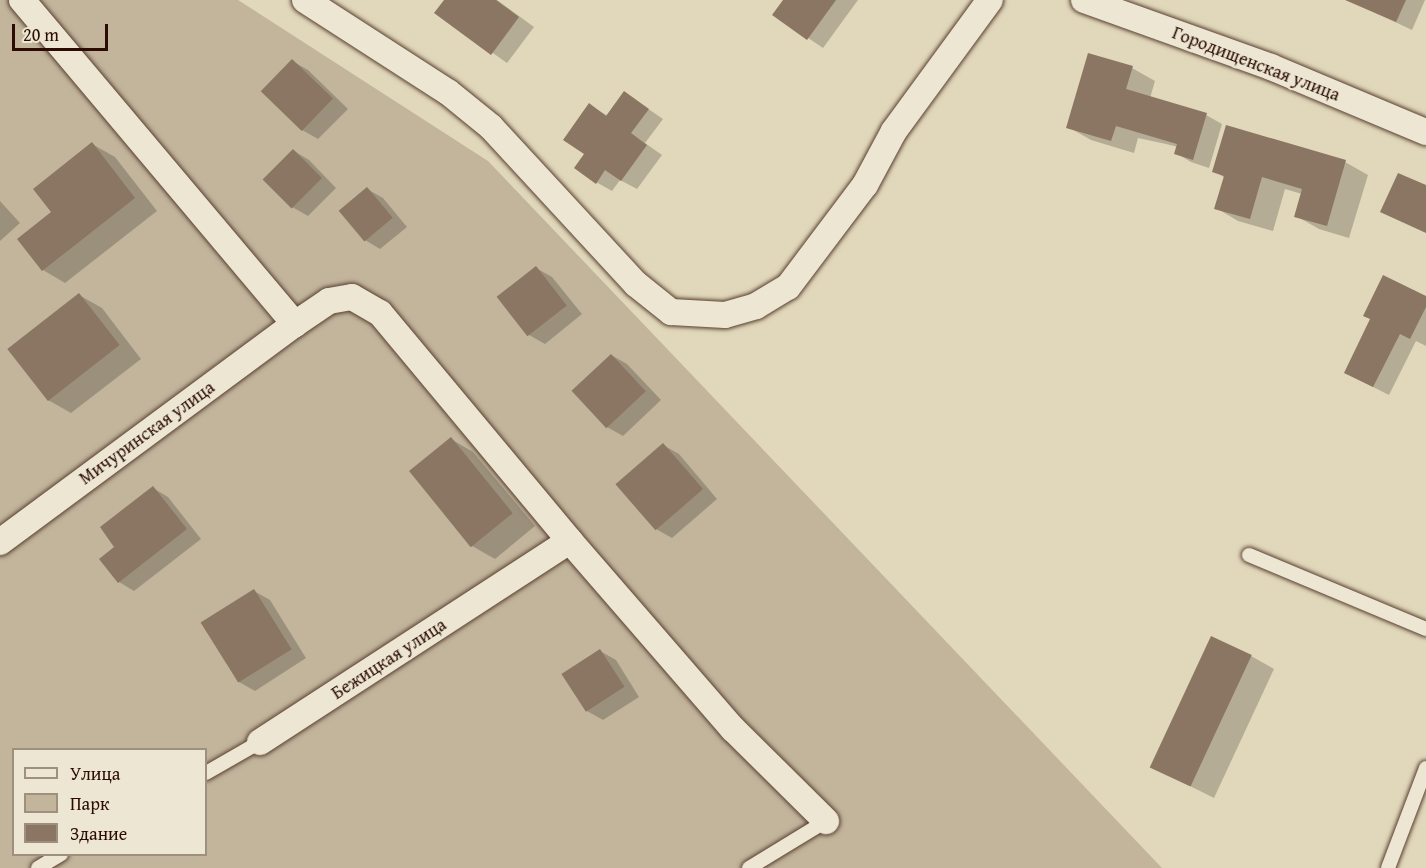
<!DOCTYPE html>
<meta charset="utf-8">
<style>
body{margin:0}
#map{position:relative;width:1426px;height:868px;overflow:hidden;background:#e1d8bb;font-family:"Gentium Book Plus",serif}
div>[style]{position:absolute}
.green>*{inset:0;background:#c2b59c}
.shadow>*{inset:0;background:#0003}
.building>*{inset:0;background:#8a7662;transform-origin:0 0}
.roads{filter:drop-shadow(0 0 2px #593f30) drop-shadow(0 0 2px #593f30)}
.lane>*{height:14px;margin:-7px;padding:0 7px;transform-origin:7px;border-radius:7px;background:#ece6d3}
.street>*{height:26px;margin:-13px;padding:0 13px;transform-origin:13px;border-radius:13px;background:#ece6d3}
span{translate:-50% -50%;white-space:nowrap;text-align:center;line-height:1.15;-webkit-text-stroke:4.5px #ece6d3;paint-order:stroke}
.street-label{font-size:18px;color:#2c0c02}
.legend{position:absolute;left:12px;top:748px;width:195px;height:108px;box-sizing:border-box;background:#ece6d3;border:2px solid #9f8f7f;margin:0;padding:8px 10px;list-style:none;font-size:18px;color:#2c0c02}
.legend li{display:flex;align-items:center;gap:12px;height:30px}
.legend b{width:30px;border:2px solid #9f8f7f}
.scale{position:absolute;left:12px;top:24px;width:96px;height:27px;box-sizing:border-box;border:3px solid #2c0c02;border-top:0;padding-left:8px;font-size:18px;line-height:21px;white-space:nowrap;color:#2c0c02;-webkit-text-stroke:4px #ece6d3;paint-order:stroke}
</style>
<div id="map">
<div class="green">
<div style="clip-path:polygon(evenodd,0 0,238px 0,488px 161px,1162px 868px,0 868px,0 0,14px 750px,206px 750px,206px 854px,14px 854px,14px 750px)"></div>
</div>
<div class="shadow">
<div style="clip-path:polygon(446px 0,497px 0,534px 27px,507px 63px,436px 13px)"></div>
<div style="clip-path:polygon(785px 0,858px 0,823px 48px,774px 15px)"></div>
<div style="clip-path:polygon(1348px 0,1425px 0,1412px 30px)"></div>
<div style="clip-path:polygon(292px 61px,308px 70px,348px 109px,318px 139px,302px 130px,263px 92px)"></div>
<div style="clip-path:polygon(1132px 68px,1155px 81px,1150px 98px,1206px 115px,1222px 124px,1209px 168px,1191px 162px,1176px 153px,1178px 147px,1166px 144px,1138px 138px,1134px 153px,1091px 140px,1068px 127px)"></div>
<div style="clip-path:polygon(625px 93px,663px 119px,645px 143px,662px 155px,637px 189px,620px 180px,612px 191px,596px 182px,586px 154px,590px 105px,608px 116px)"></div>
<div style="clip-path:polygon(92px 144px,115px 157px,157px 211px,65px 283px,43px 270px,53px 212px)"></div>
<div style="clip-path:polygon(294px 151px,309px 160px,336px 188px,308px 216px,292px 207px,265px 180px)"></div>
<div style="clip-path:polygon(1345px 162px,1368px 175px,1349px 238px,1319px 229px,1296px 216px,1302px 194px,1285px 189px,1273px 231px,1238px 221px,1216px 208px,1225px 178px,1214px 171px)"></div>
<div style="clip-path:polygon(367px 189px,383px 198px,407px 227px,380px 249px,365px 240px)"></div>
<div style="clip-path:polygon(0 201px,20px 223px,0 241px)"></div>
<div style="clip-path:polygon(536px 268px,552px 277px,582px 314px,545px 344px,529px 335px,499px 298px)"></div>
<div style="clip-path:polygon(79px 295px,102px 308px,141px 359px,71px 413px,48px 400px)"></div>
<div style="clip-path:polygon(1426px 298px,1426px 346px,1416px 341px,1389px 395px,1361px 381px)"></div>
<div style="clip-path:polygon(611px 355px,627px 364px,661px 400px,623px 436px,607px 427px)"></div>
<div style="clip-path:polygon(451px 439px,473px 452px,535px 526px,495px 559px,472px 546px)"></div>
<div style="clip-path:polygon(663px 445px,679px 454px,717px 499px,672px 538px,656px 529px)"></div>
<div style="clip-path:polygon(153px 488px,168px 497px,201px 539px,134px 591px,119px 582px,117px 548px)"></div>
<div style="clip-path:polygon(254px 591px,270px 600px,306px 658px,255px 691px,239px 682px)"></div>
<div style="clip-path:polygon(600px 651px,616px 660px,639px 697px,603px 720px,587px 711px,563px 675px)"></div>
<div style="clip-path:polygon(1251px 656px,1274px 669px,1214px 798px,1152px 767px)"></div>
</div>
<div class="building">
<div style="clip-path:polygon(444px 0,496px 0,519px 17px,491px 55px,434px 13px)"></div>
<div style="clip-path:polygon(783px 0,836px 0,807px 40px,772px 15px)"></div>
<div style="clip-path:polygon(1345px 0,1406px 0,1396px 22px)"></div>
<div style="clip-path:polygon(1088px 53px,1133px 66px,1126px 89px,1207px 113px,1193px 160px,1174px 154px,1177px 144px,1116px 126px,1111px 141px,1066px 128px)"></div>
<div style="left:292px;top:59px;width:57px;height:45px;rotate:44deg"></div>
<div style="clip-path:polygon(624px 91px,649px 109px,631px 133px,647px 145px,621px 181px,605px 170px,596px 184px,574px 168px,584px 154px,563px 140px,589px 103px,606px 116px)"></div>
<div style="clip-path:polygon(1226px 125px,1346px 160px,1327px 226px,1294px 217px,1302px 189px,1262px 177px,1250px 219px,1214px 209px,1224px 176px,1212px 172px)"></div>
<div style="clip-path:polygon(92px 142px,135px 198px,42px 271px,17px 239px,51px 212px,33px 189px)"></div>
<div style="left:293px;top:149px;width:41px;height:43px;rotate:45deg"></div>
<div style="clip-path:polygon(1398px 173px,1426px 185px,1426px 233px,1380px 212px)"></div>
<div style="left:367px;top:187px;width:40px;height:37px;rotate:50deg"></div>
<div style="left:536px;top:266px;width:50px;height:50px;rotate:52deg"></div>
<div style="clip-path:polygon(1383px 275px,1426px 296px,1426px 307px,1410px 339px,1400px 334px,1373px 387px,1344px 373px,1370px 319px,1363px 316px)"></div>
<div style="left:79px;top:293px;width:66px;height:91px;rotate:52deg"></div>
<div style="left:611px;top:354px;width:51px;height:54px;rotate:47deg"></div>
<div style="left:451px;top:437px;width:98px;height:54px;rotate:51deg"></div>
<div style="left:663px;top:443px;width:61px;height:63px;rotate:49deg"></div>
<div style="clip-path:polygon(153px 486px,187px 529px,118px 583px,99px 559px,114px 547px,100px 527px)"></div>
<div style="left:254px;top:589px;width:71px;height:63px;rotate:58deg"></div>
<div style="left:1211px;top:636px;width:45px;height:145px;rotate:25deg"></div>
<div style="left:600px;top:649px;width:45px;height:46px;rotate:57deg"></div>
</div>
<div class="roads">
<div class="lane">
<div style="left:1249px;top:555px;width:192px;rotate:22.7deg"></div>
<div style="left:206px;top:773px;width:62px;rotate:-29.9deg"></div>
<div style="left:38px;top:868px;width:27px;rotate:-31deg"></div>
<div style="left:749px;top:868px;width:90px;rotate:-31.4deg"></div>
<div style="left:1388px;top:868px;width:107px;rotate:-69.2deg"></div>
</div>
<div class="street">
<div style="left:22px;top:0;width:424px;rotate:49.9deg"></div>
<div style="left:295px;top:324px;width:41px;rotate:-34.1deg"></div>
<div style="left:329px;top:301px;width:23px;rotate:-10deg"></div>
<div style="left:352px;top:297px;width:32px;rotate:30deg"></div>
<div style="left:380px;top:313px;width:297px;rotate:50.2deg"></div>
<div style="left:570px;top:541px;width:249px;rotate:49.1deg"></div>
<div style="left:733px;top:729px;width:131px;rotate:44.7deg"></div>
<div style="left:305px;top:0;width:170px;rotate:32.8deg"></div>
<div style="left:448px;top:92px;width:55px;rotate:39.1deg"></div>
<div style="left:491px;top:127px;width:214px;rotate:47.3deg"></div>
<div style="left:636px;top:284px;width:45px;rotate:38.7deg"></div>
<div style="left:671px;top:312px;width:54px;rotate:3.2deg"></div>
<div style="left:725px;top:315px;width:32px;rotate:-16deg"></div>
<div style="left:756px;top:306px;width:37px;rotate:-31deg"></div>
<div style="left:788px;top:287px;width:128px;rotate:-53deg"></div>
<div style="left:865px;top:185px;width:61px;rotate:-61.8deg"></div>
<div style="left:894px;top:131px;width:162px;rotate:-53.8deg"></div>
<div style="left:1084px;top:0;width:199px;rotate:19.7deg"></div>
<div style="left:1271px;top:67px;width:168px;rotate:22.8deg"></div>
<div style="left:0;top:542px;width:367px;rotate:-36.5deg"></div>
<div style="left:260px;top:742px;width:369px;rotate:-33deg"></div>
</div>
</div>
<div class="street-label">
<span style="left:1256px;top:64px;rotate:21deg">Городищенская улица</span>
<span style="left:147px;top:433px;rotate:-36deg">Мичуринская улица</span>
<span style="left:389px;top:659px;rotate:-33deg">Бежицкая улица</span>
</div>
<ul class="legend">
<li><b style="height:8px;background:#ece6d3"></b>Улица</li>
<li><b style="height:16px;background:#c2b59c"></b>Парк</li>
<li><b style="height:16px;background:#8a7662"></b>Здание</li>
</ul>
<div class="scale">20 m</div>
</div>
